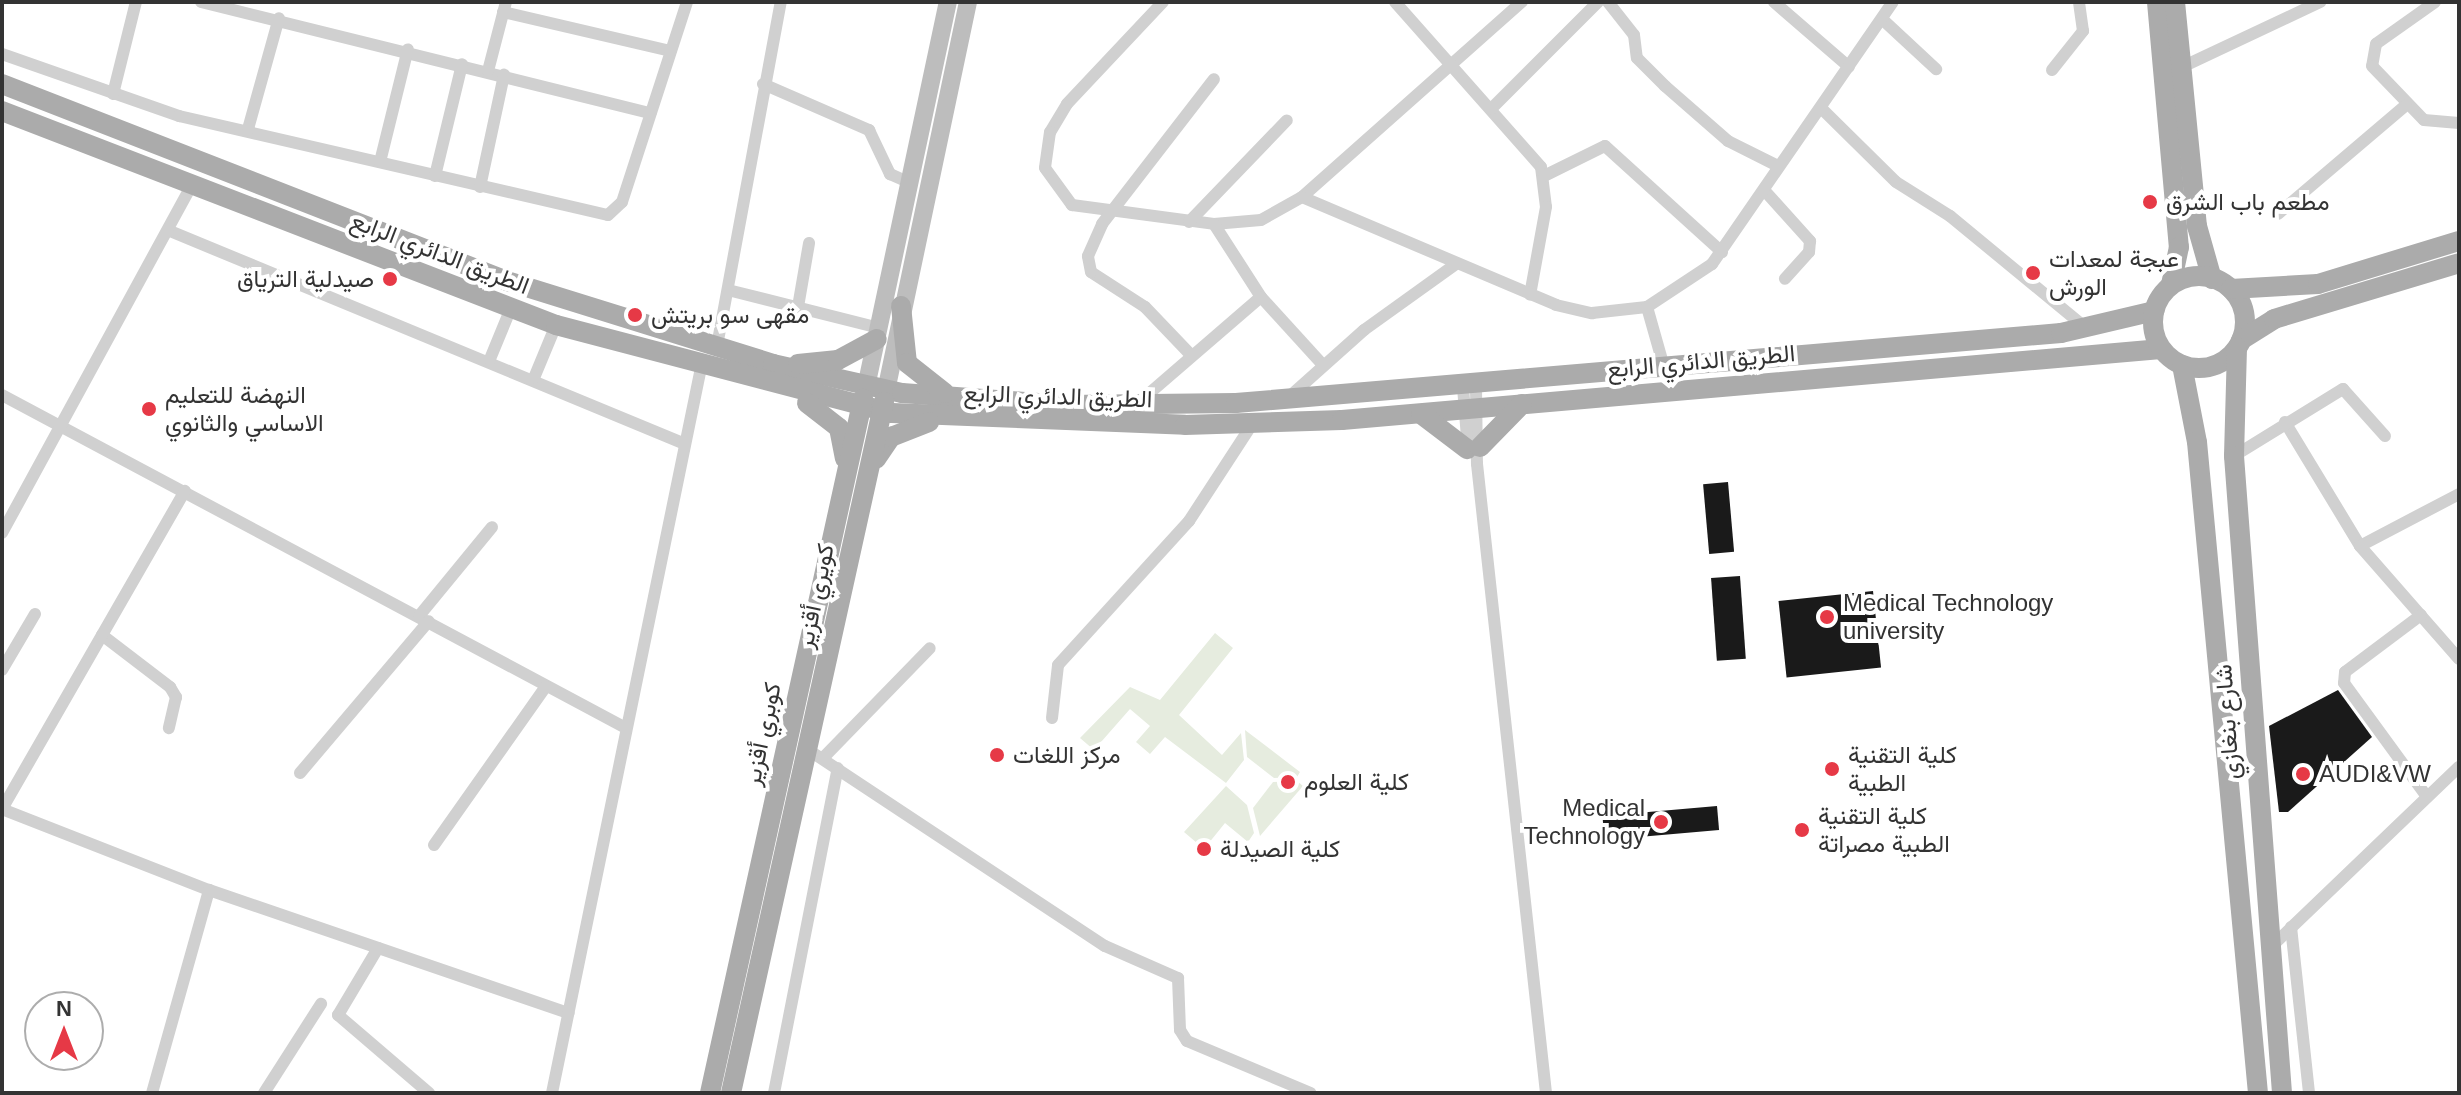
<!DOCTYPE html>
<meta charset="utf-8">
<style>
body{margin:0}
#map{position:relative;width:2461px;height:1095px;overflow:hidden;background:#fff;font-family:Arial,Vazirmatn,sans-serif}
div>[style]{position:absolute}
.green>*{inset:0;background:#e6ecdf}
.building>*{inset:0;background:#1a1a1a;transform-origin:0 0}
.minor>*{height:12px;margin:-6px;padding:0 6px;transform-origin:6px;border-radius:6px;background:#d0d0d0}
.secondary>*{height:18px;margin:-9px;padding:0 9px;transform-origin:9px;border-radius:9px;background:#bdbdbd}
.primary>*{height:20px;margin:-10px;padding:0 10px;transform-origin:10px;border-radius:10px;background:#ababab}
.primary>.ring{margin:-10px;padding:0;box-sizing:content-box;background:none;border:20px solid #ababab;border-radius:50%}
.dots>*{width:22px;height:22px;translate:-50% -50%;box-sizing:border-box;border:4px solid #fff;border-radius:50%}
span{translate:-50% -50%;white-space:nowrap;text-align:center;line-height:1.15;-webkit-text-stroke:8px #fff;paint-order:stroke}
.poi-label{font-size:24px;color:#333}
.left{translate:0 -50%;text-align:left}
.right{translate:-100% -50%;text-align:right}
.street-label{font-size:24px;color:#333}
.frame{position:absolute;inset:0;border:4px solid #333;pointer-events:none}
.north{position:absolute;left:24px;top:991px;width:80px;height:80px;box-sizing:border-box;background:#fff;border:2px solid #adadad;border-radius:50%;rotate:0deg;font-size:22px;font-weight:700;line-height:32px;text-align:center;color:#333}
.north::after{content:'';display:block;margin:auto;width:28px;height:36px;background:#e63946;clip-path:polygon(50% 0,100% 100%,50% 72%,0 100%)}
</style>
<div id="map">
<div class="green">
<div style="clip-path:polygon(1215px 633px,1233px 648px,1179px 715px,1222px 755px,1241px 733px,1244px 760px,1226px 783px,1165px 737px,1150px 754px,1136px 742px,1150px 726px,1130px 709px,1094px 750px,1080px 738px,1130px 687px,1160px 700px)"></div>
<div style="clip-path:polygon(1245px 730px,1300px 772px,1297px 777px,1274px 778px,1247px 757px)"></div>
<div style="clip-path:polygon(1297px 781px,1303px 786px,1260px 836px,1253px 808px,1273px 782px)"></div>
<div style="clip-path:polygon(1226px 786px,1247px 805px,1254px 833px,1248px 842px,1225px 823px,1204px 849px,1184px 832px)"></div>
</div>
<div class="building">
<div style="left:1728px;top:482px;width:70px;height:25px;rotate:85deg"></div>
<div style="left:1740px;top:576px;width:83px;height:29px;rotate:86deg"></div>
<div style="left:1873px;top:591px;width:77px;height:95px;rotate:84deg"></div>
<div style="clip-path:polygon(2338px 690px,2372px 737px,2288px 812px,2279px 812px,2269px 726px)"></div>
<div style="left:1717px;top:806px;width:24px;height:115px;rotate:85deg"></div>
</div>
<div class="minor">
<div style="left:201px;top:2px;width:463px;rotate:13.9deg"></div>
<div style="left:1163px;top:2px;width:140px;rotate:133.3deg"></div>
<div style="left:1067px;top:104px;width:33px;rotate:121deg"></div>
<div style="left:1050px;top:132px;width:36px;rotate:98deg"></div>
<div style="left:1045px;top:168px;width:46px;rotate:53.9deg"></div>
<div style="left:1072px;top:205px;width:143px;rotate:7.6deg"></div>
<div style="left:1214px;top:224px;width:47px;rotate:-4.9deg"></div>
<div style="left:1261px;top:220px;width:47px;rotate:-29.3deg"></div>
<div style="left:1302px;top:197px;width:294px;rotate:-41.6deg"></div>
<div style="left:1395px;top:2px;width:220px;rotate:48.5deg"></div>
<div style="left:1541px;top:167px;width:40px;rotate:82.9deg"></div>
<div style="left:1546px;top:207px;width:89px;rotate:100.3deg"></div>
<div style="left:1608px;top:2px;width:42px;rotate:51.8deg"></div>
<div style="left:1634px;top:35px;width:23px;rotate:83deg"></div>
<div style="left:1637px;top:58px;width:40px;rotate:45deg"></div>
<div style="left:1665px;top:86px;width:84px;rotate:41.1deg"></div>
<div style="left:1728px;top:141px;width:56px;rotate:26.6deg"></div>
<div style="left:1774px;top:2px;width:99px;rotate:40.9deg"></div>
<div style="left:2435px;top:2px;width:72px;rotate:144.6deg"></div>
<div style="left:2376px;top:44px;width:22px;rotate:100deg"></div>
<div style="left:2372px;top:66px;width:75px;rotate:46.1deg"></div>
<div style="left:2424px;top:120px;width:35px;rotate:5deg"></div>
<div style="left:503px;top:12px;width:172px;rotate:13.1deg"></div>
<div style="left:1882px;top:19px;width:74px;rotate:42.8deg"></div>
<div style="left:2px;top:54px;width:188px;rotate:19.3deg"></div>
<div style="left:179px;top:116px;width:440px;rotate:13deg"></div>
<div style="left:608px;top:215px;width:19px;rotate:-43deg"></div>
<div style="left:622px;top:202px;width:210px;rotate:-72deg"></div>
<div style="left:2182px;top:67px;width:153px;rotate:-25.2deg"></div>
<div style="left:2052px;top:70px;width:50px;rotate:-51.5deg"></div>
<div style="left:2083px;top:31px;width:27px;rotate:-98deg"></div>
<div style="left:488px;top:71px;width:71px;rotate:-75.4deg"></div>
<div style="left:763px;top:84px;width:116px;rotate:23.5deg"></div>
<div style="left:869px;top:130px;width:49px;rotate:64.5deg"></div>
<div style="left:890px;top:174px;width:20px;rotate:24deg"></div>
<div style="left:113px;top:94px;width:95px;rotate:-76deg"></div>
<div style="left:1821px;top:108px;width:105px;rotate:44.6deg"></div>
<div style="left:1896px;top:182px;width:64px;rotate:32.2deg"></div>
<div style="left:1950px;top:216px;width:176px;rotate:39.5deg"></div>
<div style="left:1491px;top:109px;width:151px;rotate:-45deg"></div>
<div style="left:248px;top:129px;width:115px;rotate:-74.4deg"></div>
<div style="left:380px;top:162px;width:116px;rotate:-76.1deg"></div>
<div style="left:435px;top:176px;width:115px;rotate:-76.4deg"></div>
<div style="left:1544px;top:176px;width:68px;rotate:-26.2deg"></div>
<div style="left:1605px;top:146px;width:158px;rotate:42.2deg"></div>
<div style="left:480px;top:187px;width:115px;rotate:-77.9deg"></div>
<div style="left:1764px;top:190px;width:69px;rotate:48deg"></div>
<div style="left:1810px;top:241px;width:11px;rotate:95deg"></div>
<div style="left:1809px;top:252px;width:36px;rotate:132deg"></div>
<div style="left:1302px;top:197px;width:276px;rotate:23deg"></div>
<div style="left:1556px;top:305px;width:37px;rotate:13deg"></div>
<div style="left:1592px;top:313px;width:55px;rotate:-6.2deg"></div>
<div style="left:1647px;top:307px;width:78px;rotate:-33.5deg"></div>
<div style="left:1712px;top:264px;width:318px;rotate:-55.4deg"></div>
<div style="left:2278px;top:214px;width:168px;rotate:-40.4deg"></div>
<div style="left:1189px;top:222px;width:141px;rotate:-46.1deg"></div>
<div style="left:1214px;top:224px;width:87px;rotate:57.2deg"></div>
<div style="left:1261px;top:297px;width:91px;rotate:47.7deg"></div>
<div style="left:170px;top:231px;width:557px;rotate:22.47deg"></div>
<div style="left:728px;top:290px;width:156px;rotate:14.1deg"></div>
<div style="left:798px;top:307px;width:65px;rotate:-80.2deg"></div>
<div style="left:1647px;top:307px;width:62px;rotate:74.2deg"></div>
<div style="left:717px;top:346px;width:350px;rotate:-79.5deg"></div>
<div style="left:1189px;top:353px;width:64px;rotate:-133.7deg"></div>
<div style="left:1145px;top:307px;width:64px;rotate:-147.1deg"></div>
<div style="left:1091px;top:272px;width:16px;rotate:-101deg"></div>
<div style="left:1088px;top:256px;width:35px;rotate:-66deg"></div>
<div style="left:1102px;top:224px;width:183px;rotate:-52.3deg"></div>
<div style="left:490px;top:359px;width:55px;rotate:-67.6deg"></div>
<div style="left:534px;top:378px;width:57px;rotate:-67.5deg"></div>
<div style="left:1476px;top:386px;width:78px;rotate:89.3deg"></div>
<div style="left:1477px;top:464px;width:633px;rotate:83.74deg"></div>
<div style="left:1463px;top:387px;width:64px;rotate:85.5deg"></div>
<div style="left:2px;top:395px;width:705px;rotate:28.09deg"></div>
<div style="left:1289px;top:397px;width:101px;rotate:-41.8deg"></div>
<div style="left:1364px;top:330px;width:113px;rotate:-35.7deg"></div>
<div style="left:1138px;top:403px;width:162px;rotate:-40.8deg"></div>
<div style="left:2285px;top:422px;width:145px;rotate:58.8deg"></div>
<div style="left:2360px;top:546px;width:150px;rotate:48.8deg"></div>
<div style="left:2234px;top:456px;width:128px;rotate:-31.6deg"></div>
<div style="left:2343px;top:389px;width:63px;rotate:48.2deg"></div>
<div style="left:2px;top:533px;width:396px;rotate:-61.4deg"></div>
<div style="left:2360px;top:546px;width:112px;rotate:-27.7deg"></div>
<div style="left:2421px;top:615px;width:95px;rotate:143.1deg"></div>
<div style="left:2345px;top:672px;width:11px;rotate:95deg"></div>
<div style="left:2344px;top:683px;width:141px;rotate:53.9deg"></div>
<div style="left:419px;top:616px;width:115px;rotate:-50.6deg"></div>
<div style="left:102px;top:635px;width:86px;rotate:37.4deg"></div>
<div style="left:170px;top:687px;width:12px;rotate:59deg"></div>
<div style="left:176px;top:697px;width:32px;rotate:103deg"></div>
<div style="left:2px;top:670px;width:65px;rotate:-59.5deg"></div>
<div style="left:1052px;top:718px;width:53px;rotate:-83.5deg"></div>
<div style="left:1058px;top:665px;width:195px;rotate:-47.7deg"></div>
<div style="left:1189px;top:521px;width:117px;rotate:-56.9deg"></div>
<div style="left:807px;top:749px;width:357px;rotate:33.5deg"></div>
<div style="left:1105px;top:946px;width:80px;rotate:23.7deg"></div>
<div style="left:1178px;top:978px;width:52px;rotate:87.8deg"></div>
<div style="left:1180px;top:1030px;width:13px;rotate:58deg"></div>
<div style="left:1187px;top:1041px;width:134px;rotate:22.8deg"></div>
<div style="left:823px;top:758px;width:153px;rotate:-45.8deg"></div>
<div style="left:300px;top:773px;width:199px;rotate:-49.7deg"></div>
<div style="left:2px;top:809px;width:222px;rotate:21.4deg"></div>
<div style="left:209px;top:890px;width:380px;rotate:18.9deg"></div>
<div style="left:2px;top:809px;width:367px;rotate:-60.1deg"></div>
<div style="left:434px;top:845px;width:194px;rotate:-54.8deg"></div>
<div style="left:2291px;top:927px;width:167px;rotate:83.8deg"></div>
<div style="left:378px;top:948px;width:78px;rotate:120.8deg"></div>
<div style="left:338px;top:1015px;width:120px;rotate:40.6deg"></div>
<div style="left:2270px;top:948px;width:262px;rotate:-43.8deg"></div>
<div style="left:152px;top:1093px;width:211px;rotate:-74.3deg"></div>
<div style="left:264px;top:1093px;width:106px;rotate:-57.4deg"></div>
<div style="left:552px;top:1093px;width:740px;rotate:-78.39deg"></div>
<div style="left:774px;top:1093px;width:331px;rotate:-78.9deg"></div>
</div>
<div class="secondary">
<div style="left:866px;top:387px;width:394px;rotate:-78deg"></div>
<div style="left:886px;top:391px;width:398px;rotate:-78.1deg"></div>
</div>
<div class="primary">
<div style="left:2157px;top:2px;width:246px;rotate:84.9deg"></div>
<div style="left:2179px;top:247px;width:39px;rotate:102deg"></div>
<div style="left:2175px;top:2px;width:225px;rotate:84.4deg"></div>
<div style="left:2197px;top:226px;width:55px;rotate:74.2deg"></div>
<div style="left:2px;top:84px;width:542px;rotate:21.31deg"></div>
<div style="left:507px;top:281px;width:279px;rotate:17.3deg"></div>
<div style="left:773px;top:364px;width:132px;rotate:12.7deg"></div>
<div style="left:902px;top:393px;width:163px;rotate:4.2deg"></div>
<div style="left:1065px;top:405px;width:171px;rotate:-0.7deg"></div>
<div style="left:1236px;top:403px;width:828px;rotate:-4.85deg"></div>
<div style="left:2061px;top:333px;width:96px;rotate:-13.3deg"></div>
<div style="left:2px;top:111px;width:594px;rotate:21.12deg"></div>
<div style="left:556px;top:325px;width:347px;rotate:14.7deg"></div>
<div style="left:892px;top:413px;width:293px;rotate:2.3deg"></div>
<div style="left:1185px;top:425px;width:157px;rotate:-1.8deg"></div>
<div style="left:1342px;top:420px;width:822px;rotate:-4.95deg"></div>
<div class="ring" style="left:2153px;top:276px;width:72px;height:72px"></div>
<div style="left:2231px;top:289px;width:87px;rotate:-3.3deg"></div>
<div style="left:2318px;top:284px;width:147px;rotate:-17deg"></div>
<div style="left:901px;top:306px;width:57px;rotate:84deg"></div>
<div style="left:907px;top:363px;width:48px;rotate:38.3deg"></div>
<div style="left:2241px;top:340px;width:39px;rotate:-32deg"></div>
<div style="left:2274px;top:319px;width:193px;rotate:-16.8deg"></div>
<div style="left:2237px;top:348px;width:108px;rotate:91.6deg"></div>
<div style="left:2234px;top:456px;width:639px;rotate:85.69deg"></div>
<div style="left:798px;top:364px;width:40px;rotate:-5.7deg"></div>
<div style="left:838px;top:360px;width:44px;rotate:-28.3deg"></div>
<div style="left:2182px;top:365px;width:78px;rotate:79deg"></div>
<div style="left:2197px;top:442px;width:654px;rotate:84.65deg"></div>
<div style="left:807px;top:403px;width:41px;rotate:38deg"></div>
<div style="left:839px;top:428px;width:31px;rotate:79deg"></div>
<div style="left:1421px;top:414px;width:58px;rotate:37.3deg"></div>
<div style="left:1480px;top:447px;width:60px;rotate:-45.7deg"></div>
<div style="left:876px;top:459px;width:27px;rotate:-56deg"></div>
<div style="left:891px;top:437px;width:41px;rotate:-21.5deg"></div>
<div style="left:710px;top:1093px;width:711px;rotate:-77.57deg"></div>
<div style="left:731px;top:1093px;width:708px;rotate:-77.52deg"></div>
</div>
<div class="dots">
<div style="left:2150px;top:202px;background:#e63946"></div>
<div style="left:2033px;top:273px;background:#e63946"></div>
<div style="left:390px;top:279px;background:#e63946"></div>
<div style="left:635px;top:315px;background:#e63946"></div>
<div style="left:149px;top:409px;background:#e63946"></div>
<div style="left:1827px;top:617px;background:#e63946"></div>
<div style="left:997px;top:755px;background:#e63946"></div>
<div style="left:1832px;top:769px;background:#e63946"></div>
<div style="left:2303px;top:774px;background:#e63946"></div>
<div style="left:1288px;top:782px;background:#e63946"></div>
<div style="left:1661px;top:822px;background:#e63946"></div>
<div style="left:1802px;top:830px;background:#e63946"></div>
<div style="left:1204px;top:849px;background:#e63946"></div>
</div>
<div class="poi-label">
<span class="left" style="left:2166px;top:202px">مطعم باب الشرق</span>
<span class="left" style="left:2049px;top:273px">عبجة لمعدات<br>الورش</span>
<span class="right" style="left:374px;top:279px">صيدلية الترياق</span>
<span class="left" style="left:651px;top:315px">مقهى سو بريتش</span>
<span class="left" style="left:165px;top:409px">النهضة للتعليم<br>الاساسي والثانوي</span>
<span class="left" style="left:1843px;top:617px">Medical Technology<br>university</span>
<span class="left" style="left:1013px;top:755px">مركز اللغات</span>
<span class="left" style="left:1848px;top:769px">كلية التقنية<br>الطبية</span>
<span class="left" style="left:2319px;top:774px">AUDI&amp;VW</span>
<span class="left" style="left:1304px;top:782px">كلية العلوم</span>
<span class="right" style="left:1645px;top:822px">Medical<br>Technology</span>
<span class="left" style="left:1818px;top:830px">كلية التقنية<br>الطبية مصراتة</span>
<span class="left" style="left:1220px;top:849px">كلية الصيدلة</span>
</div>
<div class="street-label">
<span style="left:440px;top:253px;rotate:21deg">الطريق الدائري الرابع</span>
<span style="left:1701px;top:361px;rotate:-5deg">الطريق الدائري الرابع</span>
<span style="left:1058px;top:396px;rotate:2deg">الطريق الدائري الرابع</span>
<span style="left:815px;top:596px;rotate:-78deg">كويري أقزير</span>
<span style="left:2227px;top:722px;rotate:-94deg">شارع بنغازي</span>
<span style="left:762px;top:734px;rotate:-78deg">كوبري أقزير</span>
</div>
<div class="frame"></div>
<div class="north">N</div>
</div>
